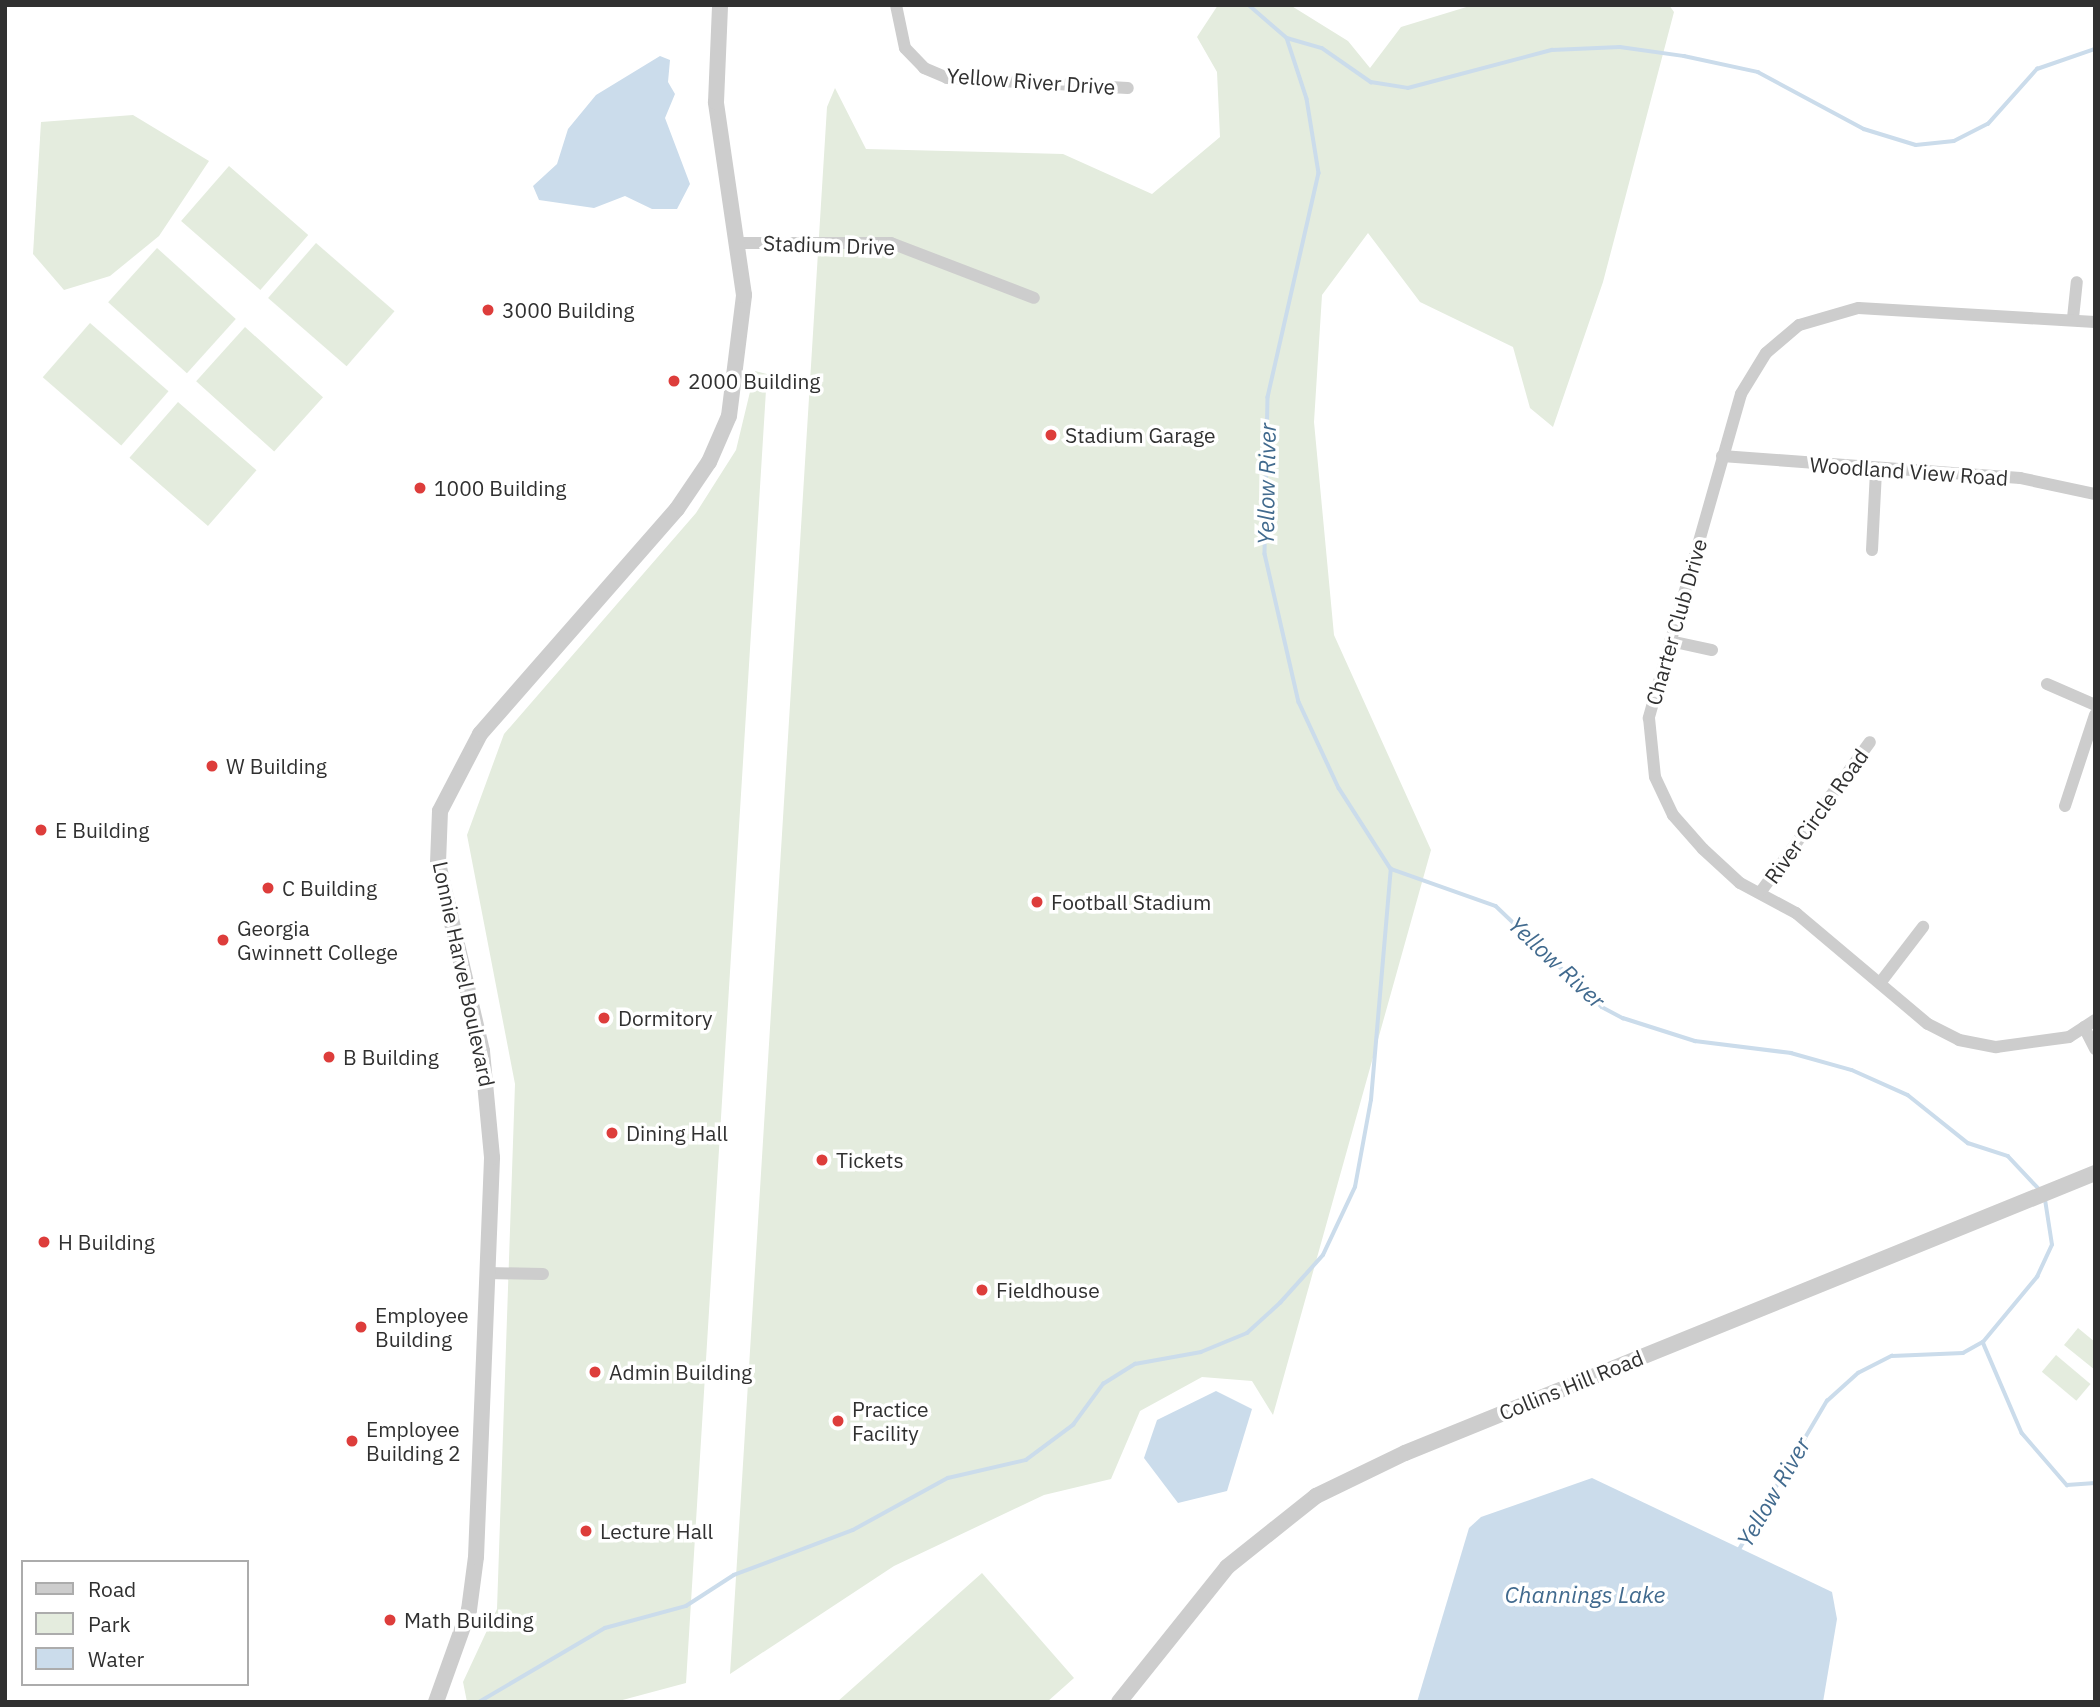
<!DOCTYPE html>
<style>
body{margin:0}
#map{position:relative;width:2100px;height:1707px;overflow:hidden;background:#fff;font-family:"IBM Plex Sans",sans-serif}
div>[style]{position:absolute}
.green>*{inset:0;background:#e4ecde;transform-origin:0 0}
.water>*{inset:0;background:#cbdceb}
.stream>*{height:3.5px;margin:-1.75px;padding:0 1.75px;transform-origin:1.75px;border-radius:1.75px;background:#cbdceb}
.minor>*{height:12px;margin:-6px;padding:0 6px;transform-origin:6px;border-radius:6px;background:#cdcdcd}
.tertiary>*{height:16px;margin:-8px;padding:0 8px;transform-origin:8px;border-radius:8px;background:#cdcdcd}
.dots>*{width:19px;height:19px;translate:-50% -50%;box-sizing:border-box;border:4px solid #fff;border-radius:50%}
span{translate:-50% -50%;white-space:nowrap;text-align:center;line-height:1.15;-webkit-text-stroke:7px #fff;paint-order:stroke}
.street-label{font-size:21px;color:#303030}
.poi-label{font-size:21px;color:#303030}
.left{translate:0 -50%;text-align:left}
.water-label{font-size:23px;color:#416a8e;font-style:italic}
.frame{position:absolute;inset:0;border:7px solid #303030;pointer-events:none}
.legend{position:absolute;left:21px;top:1560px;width:228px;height:126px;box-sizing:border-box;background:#fff;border:2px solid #acacac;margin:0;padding:9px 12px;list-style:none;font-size:21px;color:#303030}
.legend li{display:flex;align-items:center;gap:14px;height:35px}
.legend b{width:35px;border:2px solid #acacac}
</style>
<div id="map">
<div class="green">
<div style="clip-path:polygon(1218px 5px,1290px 5px,1348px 41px,1370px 68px,1401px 27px,1473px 5px,1669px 5px,1674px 12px,1603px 282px,1553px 427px,1530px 408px,1513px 347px,1420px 302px,1368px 233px,1322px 295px,1314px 422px,1334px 635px,1431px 850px,1273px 1415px,1252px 1381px,1202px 1377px,1140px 1411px,1111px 1479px,1044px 1495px,894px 1566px,730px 1674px,827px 107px,835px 88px,866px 149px,1063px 154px,1152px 194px,1220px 137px,1217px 72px,1197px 37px)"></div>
<div style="clip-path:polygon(133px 115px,209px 161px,159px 236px,110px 276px,64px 290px,33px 254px,41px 122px)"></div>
<div style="left:229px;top:166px;width:105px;height:73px;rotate:41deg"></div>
<div style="left:316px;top:243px;width:104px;height:73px;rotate:41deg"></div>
<div style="left:157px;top:248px;width:106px;height:73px;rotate:42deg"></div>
<div style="left:90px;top:323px;width:104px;height:72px;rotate:41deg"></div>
<div style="left:245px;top:327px;width:105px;height:73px;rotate:42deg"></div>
<div style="clip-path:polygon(755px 371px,767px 374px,686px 1683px,615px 1702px,467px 1702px,463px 1682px,497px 1609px,515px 1084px,467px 835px,504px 734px,696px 513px,736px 450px)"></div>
<div style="left:178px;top:402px;width:104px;height:74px;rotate:41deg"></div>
<div style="clip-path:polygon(2078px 1328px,2095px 1342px,2095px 1370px,2064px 1345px)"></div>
<div style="left:2056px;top:1355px;width:45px;height:22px;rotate:40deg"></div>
<div style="clip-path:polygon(982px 1573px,1074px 1678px,1047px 1702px,837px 1702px)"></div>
</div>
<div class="water">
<div style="clip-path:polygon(660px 56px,670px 60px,668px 82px,675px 94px,665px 118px,690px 184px,677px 209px,652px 209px,625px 196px,594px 208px,539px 200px,533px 186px,557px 164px,568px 129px,596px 95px)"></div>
<div style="clip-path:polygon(1216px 1391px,1252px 1409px,1227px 1491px,1178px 1503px,1144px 1458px,1157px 1420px)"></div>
<div style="clip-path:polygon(1592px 1478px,1832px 1592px,1837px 1619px,1823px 1702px,1417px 1702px,1469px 1528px,1481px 1517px)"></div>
</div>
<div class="stream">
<div style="left:1249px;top:5px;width:50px;rotate:41deg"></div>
<div style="left:1287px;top:38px;width:64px;rotate:71.8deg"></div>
<div style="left:1307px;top:99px;width:75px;rotate:80.8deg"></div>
<div style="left:1319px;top:173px;width:230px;rotate:102.8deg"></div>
<div style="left:1268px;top:397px;width:157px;rotate:91.1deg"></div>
<div style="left:1265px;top:554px;width:152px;rotate:77.1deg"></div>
<div style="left:1299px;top:702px;width:95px;rotate:65.1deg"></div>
<div style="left:1339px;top:788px;width:96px;rotate:57.3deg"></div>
<div style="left:1391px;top:869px;width:111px;rotate:19.4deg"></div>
<div style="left:1496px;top:906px;width:146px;rotate:43.6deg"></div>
<div style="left:1602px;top:1007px;width:24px;rotate:28deg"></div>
<div style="left:1623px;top:1018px;width:76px;rotate:17.7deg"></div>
<div style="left:1695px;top:1041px;width:97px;rotate:7.1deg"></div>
<div style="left:1791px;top:1053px;width:63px;rotate:15.6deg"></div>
<div style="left:1852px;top:1070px;width:61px;rotate:24.1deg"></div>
<div style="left:1908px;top:1095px;width:77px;rotate:38.7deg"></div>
<div style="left:1968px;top:1143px;width:42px;rotate:18deg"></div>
<div style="left:2008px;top:1156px;width:47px;rotate:46.7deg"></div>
<div style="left:1287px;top:38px;width:36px;rotate:16deg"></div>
<div style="left:1322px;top:48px;width:60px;rotate:34.8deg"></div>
<div style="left:1371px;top:82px;width:37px;rotate:9deg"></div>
<div style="left:1408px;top:88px;width:149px;rotate:-14.8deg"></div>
<div style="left:1552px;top:50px;width:68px;rotate:-2.5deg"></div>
<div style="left:1620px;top:47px;width:65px;rotate:8deg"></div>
<div style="left:1684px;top:56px;width:76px;rotate:12.2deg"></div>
<div style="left:1758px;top:72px;width:120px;rotate:28.3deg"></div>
<div style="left:1864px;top:129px;width:54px;rotate:17.1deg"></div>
<div style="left:1916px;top:145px;width:38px;rotate:-6deg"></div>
<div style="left:1954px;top:141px;width:38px;rotate:-27deg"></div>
<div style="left:1988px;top:124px;width:74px;rotate:-48.3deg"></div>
<div style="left:2037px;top:69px;width:61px;rotate:-19deg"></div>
<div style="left:1983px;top:1342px;width:99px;rotate:66.8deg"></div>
<div style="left:2022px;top:1433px;width:69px;rotate:49.1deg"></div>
<div style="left:2067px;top:1485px;width:28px;rotate:-4deg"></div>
<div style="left:1737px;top:1553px;width:177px;rotate:-59.4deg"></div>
<div style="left:1827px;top:1401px;width:42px;rotate:-42.1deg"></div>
<div style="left:1858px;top:1373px;width:38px;rotate:-27deg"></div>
<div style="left:1892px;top:1356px;width:71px;rotate:-2.4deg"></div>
<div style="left:1963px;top:1353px;width:23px;rotate:-29deg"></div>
<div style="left:1983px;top:1342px;width:85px;rotate:-50.3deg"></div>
<div style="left:2037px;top:1277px;width:35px;rotate:-65deg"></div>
<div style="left:2052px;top:1245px;width:46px;rotate:-98.8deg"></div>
<div style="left:479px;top:1702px;width:146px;rotate:-30.4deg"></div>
<div style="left:605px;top:1628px;width:84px;rotate:-15.2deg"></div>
<div style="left:686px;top:1606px;width:57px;rotate:-32.9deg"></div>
<div style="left:734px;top:1575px;width:127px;rotate:-20.7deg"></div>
<div style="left:853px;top:1530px;width:108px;rotate:-28.7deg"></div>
<div style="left:948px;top:1478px;width:80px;rotate:-13deg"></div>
<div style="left:1026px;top:1460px;width:59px;rotate:-36.7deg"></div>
<div style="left:1073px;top:1425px;width:51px;rotate:-53.8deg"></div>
<div style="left:1103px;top:1384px;width:38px;rotate:-32deg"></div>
<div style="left:1135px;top:1364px;width:67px;rotate:-10.3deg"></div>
<div style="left:1201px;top:1352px;width:50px;rotate:-22.4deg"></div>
<div style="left:1247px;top:1333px;width:45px;rotate:-42.3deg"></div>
<div style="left:1280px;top:1303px;width:64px;rotate:-48.1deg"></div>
<div style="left:1323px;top:1255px;width:75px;rotate:-64.8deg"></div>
<div style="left:1355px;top:1187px;width:88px;rotate:-79.6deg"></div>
<div style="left:1371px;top:1100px;width:232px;rotate:-85.1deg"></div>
</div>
<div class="minor">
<div style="left:896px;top:5px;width:44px;rotate:78.2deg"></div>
<div style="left:905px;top:48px;width:28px;rotate:46deg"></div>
<div style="left:924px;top:68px;width:25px;rotate:23deg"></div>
<div style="left:947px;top:78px;width:181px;rotate:3.2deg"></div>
<div style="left:740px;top:243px;width:151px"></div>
<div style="left:891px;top:243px;width:153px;rotate:21deg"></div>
<div style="left:2073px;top:318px;width:36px;rotate:-84deg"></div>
<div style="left:2095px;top:322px;width:237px;rotate:-176.6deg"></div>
<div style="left:1858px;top:308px;width:61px;rotate:163.9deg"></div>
<div style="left:1799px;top:325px;width:43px;rotate:139.7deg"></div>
<div style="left:1766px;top:353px;width:48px;rotate:121.4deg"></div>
<div style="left:1741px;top:394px;width:337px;rotate:105.9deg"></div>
<div style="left:1649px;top:718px;width:59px;rotate:84.2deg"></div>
<div style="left:1655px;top:777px;width:42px;rotate:64.7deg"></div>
<div style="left:1673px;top:815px;width:45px;rotate:48.6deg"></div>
<div style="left:1703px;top:849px;width:50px;rotate:42.6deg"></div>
<div style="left:1740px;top:883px;width:64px;rotate:28.2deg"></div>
<div style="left:1796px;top:913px;width:172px;rotate:40.1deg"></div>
<div style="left:1928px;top:1024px;width:35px;rotate:27deg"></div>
<div style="left:1959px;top:1040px;width:38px;rotate:11deg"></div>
<div style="left:1996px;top:1047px;width:74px;rotate:-7.8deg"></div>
<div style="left:2069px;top:1037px;width:31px;rotate:-33deg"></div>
<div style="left:1722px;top:456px;width:299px;rotate:4.2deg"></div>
<div style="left:2020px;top:478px;width:77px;rotate:12deg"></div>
<div style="left:1872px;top:550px;width:79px;rotate:-87.1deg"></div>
<div style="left:1670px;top:641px;width:43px;rotate:12.1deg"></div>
<div style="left:2047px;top:684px;width:52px;rotate:23.6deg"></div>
<div style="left:2065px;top:806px;width:96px;rotate:-71.8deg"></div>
<div style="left:1762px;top:890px;width:183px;rotate:-53.9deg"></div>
<div style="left:1880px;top:983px;width:71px;rotate:-52.5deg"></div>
<div style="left:2084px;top:1027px;width:25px;rotate:63deg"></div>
<div style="left:487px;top:1273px;width:56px;rotate:1deg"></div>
</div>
<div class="tertiary">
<div style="left:436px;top:1702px;width:98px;rotate:-70.3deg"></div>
<div style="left:469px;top:1610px;width:53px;rotate:-82.5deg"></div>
<div style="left:476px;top:1557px;width:400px;rotate:-87.7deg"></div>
<div style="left:492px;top:1157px;width:106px;rotate:-95.4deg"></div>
<div style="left:482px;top:1051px;width:193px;rotate:-103.2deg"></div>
<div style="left:438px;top:863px;width:52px;rotate:-87.8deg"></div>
<div style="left:440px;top:811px;width:87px;rotate:-62.5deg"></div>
<div style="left:480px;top:734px;width:299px;rotate:-48.8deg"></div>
<div style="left:677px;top:509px;width:57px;rotate:-55.8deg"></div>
<div style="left:709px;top:462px;width:50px;rotate:-66.5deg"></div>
<div style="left:729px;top:416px;width:122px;rotate:-82.9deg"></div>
<div style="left:744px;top:295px;width:195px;rotate:-98.3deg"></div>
<div style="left:716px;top:102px;width:97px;rotate:-87.6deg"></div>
<div style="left:1119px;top:1702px;width:173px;rotate:-51.3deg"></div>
<div style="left:1227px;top:1567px;width:114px;rotate:-38.6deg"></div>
<div style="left:1316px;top:1496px;width:99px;rotate:-25.8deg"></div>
<div style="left:1405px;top:1453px;width:745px;rotate:-22.09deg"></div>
</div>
<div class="dots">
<div style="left:488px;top:310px;background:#dd3d3b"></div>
<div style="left:674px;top:381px;background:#dd3d3b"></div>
<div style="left:1051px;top:435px;background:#dd3d3b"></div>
<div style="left:420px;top:488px;background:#dd3d3b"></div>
<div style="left:212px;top:766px;background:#dd3d3b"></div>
<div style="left:41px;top:830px;background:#dd3d3b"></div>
<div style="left:268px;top:888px;background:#dd3d3b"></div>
<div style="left:1037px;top:902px;background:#dd3d3b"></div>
<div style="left:223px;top:940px;background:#dd3d3b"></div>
<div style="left:604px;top:1018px;background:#dd3d3b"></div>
<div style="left:329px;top:1057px;background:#dd3d3b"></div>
<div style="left:612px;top:1133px;background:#dd3d3b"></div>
<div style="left:822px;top:1160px;background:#dd3d3b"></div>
<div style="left:44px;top:1242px;background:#dd3d3b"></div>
<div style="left:982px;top:1290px;background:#dd3d3b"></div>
<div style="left:361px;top:1327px;background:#dd3d3b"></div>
<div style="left:595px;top:1372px;background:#dd3d3b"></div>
<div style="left:838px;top:1421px;background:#dd3d3b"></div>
<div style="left:352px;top:1441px;background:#dd3d3b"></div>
<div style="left:586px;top:1531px;background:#dd3d3b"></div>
<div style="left:390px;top:1620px;background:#dd3d3b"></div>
</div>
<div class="street-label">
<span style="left:1031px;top:81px;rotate:4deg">Yellow River Drive</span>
<span style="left:829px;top:245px;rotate:2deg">Stadium Drive</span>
<span style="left:1909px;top:471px;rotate:4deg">Woodland View Road</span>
<span style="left:1676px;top:622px;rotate:-74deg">Charter Club Drive</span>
<span style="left:1816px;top:816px;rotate:-54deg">River Circle Road</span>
<span style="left:464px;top:974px;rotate:78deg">Lonnie Harvel Boulevard</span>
<span style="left:1571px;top:1385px;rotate:-22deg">Collins Hill Road</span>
</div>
<div class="poi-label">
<span class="left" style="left:502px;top:310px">3000 Building</span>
<span class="left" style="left:688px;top:381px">2000 Building</span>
<span class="left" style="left:1065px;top:435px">Stadium Garage</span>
<span class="left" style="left:434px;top:488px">1000 Building</span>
<span class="left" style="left:226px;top:766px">W Building</span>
<span class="left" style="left:55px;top:830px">E Building</span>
<span class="left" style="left:282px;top:888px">C Building</span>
<span class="left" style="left:1051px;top:902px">Football Stadium</span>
<span class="left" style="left:237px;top:940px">Georgia<br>Gwinnett College</span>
<span class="left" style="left:618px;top:1018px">Dormitory</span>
<span class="left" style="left:343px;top:1057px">B Building</span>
<span class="left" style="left:626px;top:1133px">Dining Hall</span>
<span class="left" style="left:836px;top:1160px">Tickets</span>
<span class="left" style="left:58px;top:1242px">H Building</span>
<span class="left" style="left:996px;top:1290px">Fieldhouse</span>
<span class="left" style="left:375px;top:1327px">Employee<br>Building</span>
<span class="left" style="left:609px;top:1372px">Admin Building</span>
<span class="left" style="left:852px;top:1421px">Practice<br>Facility</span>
<span class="left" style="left:366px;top:1441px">Employee<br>Building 2</span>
<span class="left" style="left:600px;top:1531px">Lecture Hall</span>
<span class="left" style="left:404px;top:1620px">Math Building</span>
</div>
<div class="water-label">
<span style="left:1266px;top:484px;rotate:-89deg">Yellow River</span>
<span style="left:1557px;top:962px;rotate:43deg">Yellow River</span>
<span style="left:1773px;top:1492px;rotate:-60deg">Yellow River</span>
<span style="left:1585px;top:1594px">Channings Lake</span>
</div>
<div class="frame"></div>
<ul class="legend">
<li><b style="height:9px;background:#cdcdcd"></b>Road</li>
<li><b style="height:19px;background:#e4ecde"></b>Park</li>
<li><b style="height:19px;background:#cbdceb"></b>Water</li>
</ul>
</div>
